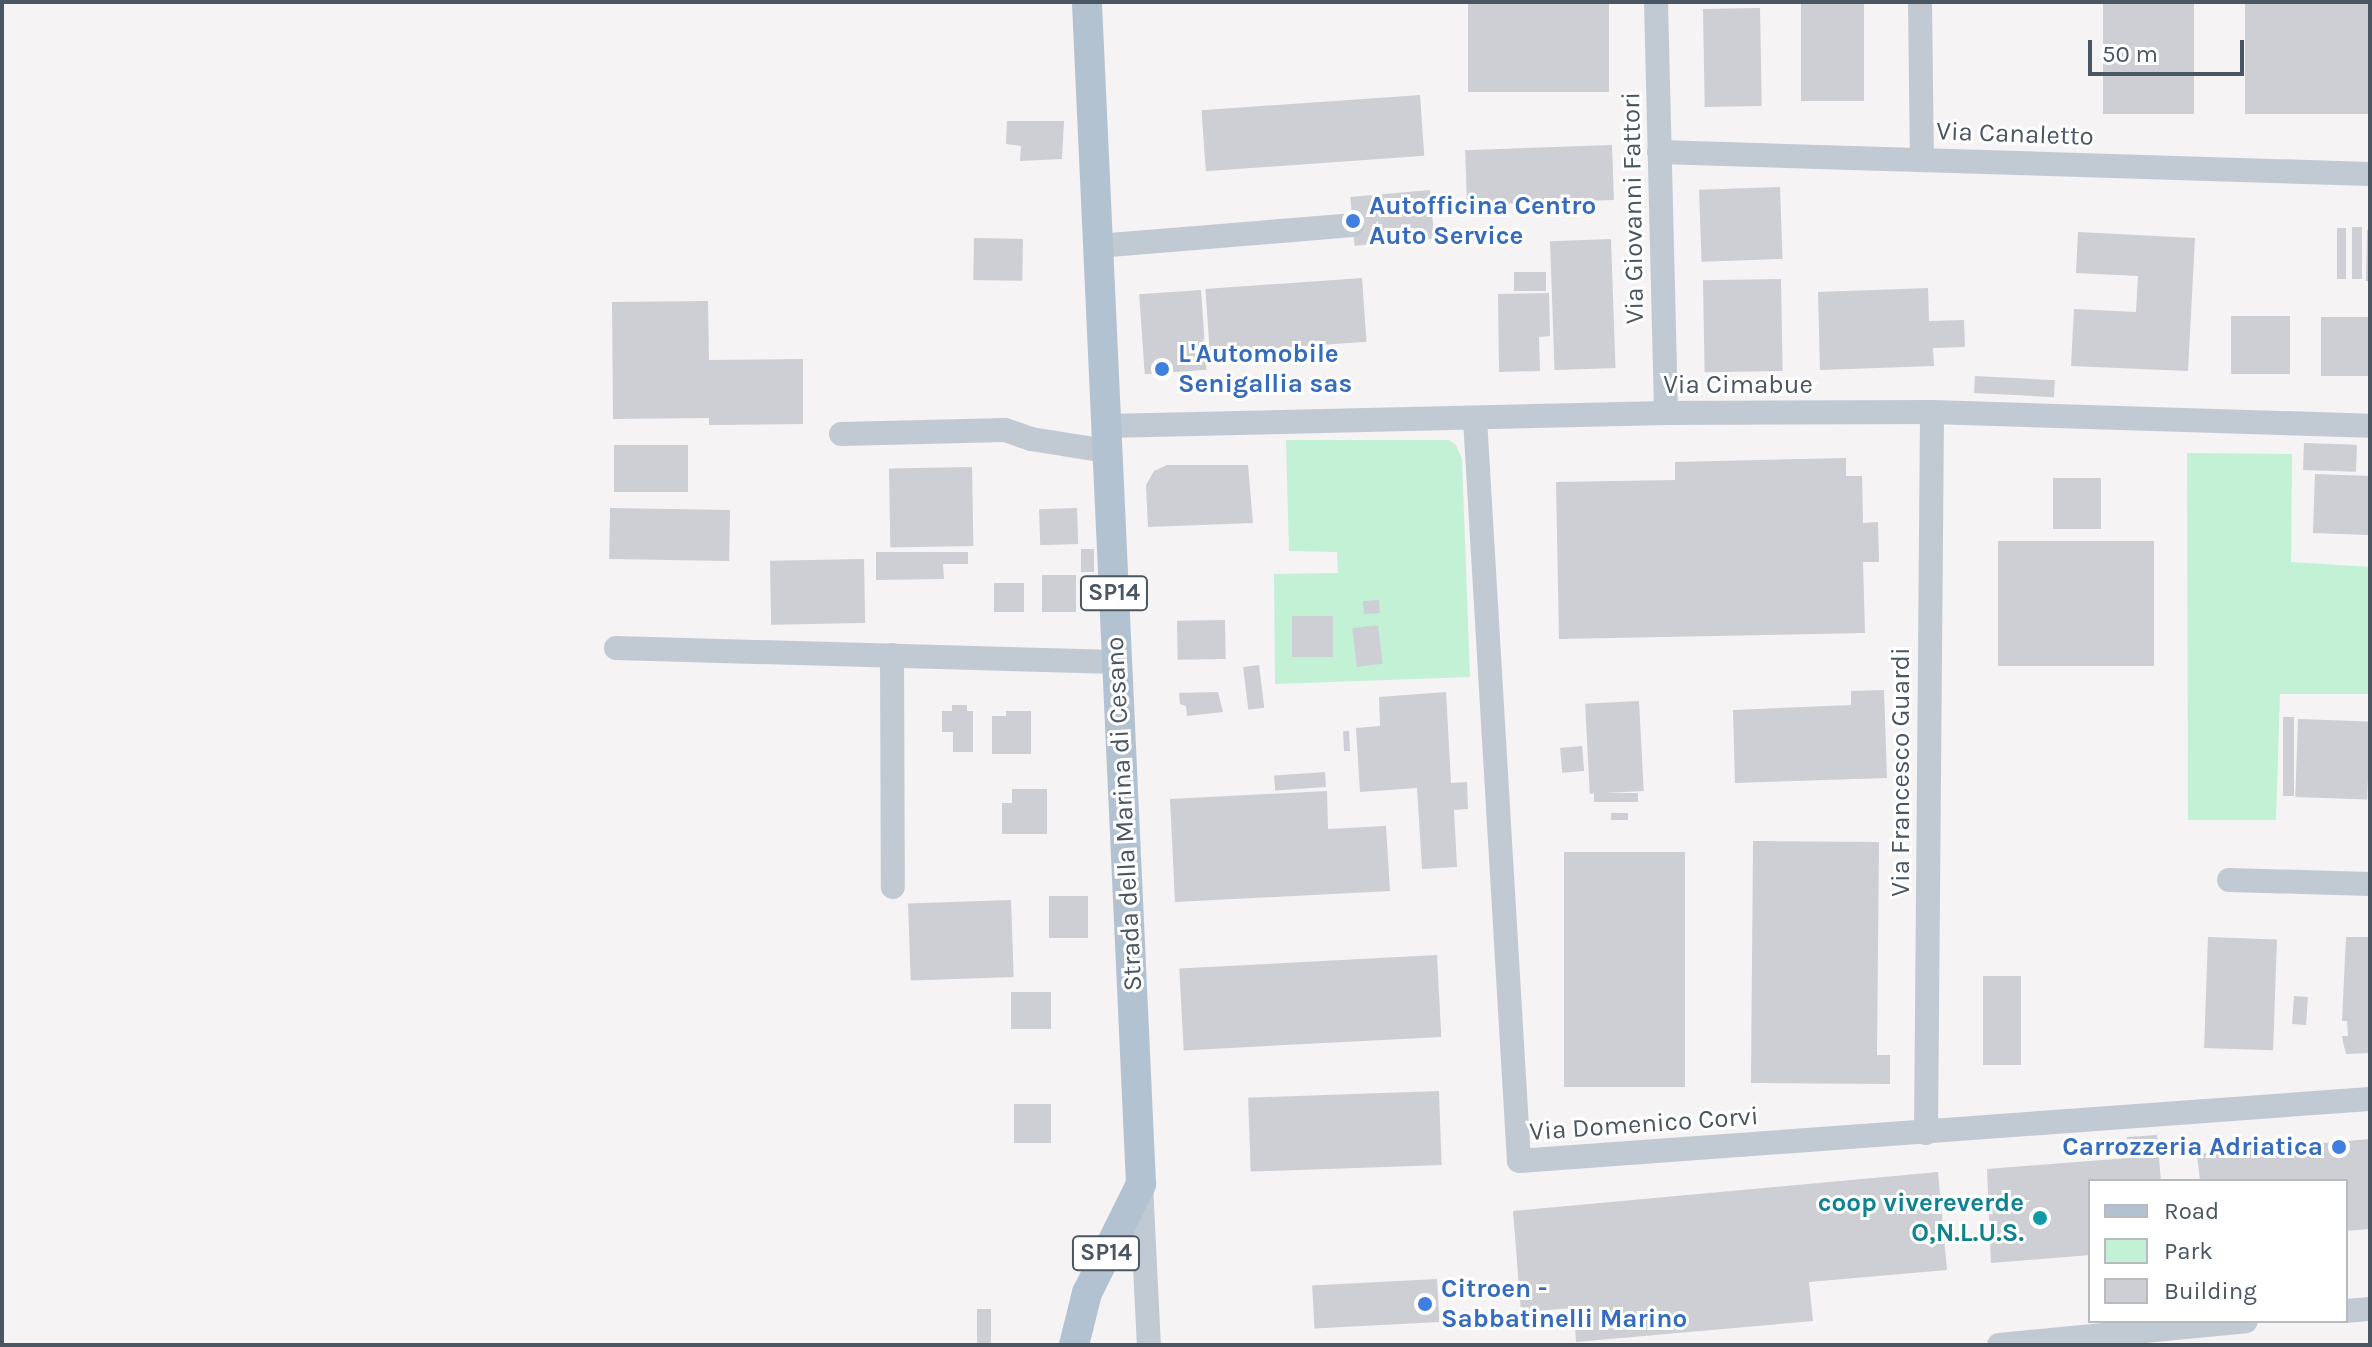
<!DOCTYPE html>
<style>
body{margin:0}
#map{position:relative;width:2372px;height:1347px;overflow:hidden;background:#f5f3f3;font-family:Karla,sans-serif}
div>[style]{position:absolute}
.green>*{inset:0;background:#c3f1d5}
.building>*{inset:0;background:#cdcfd5;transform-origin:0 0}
.minor>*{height:24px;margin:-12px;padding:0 12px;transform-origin:12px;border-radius:12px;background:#c1cad2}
.major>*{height:30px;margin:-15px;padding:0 15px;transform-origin:15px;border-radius:15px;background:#b3c2d1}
.dots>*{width:22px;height:22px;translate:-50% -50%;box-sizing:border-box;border:4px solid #fff;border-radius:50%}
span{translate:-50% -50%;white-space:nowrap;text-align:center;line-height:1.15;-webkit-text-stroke:6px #fff;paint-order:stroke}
.shield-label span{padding:2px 6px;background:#fff;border:2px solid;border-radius:6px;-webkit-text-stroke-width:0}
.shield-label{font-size:24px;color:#4a5661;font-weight:700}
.street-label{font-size:26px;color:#4a5661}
.shop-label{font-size:26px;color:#366cbe;font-weight:700}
.left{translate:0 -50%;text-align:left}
.right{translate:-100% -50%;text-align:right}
.culture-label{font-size:26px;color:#0d838f;font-weight:700}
.frame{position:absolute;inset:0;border:4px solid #4a5661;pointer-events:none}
.legend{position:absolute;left:2088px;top:1179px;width:260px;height:144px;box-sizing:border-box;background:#fff;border:2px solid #b7bbc0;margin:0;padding:10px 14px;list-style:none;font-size:24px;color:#4a5661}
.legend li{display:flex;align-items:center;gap:16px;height:40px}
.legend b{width:40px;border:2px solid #b7bbc0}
.scale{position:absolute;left:2088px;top:40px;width:156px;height:36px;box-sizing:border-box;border:4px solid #4a5661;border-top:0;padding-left:10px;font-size:24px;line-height:28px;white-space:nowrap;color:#4a5661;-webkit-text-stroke:6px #fff;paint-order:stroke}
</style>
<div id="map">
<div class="green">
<div style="clip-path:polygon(1286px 440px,1449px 440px,1456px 445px,1462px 459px,1470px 677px,1275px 684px,1274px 574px,1338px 573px,1337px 552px,1289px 551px)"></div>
<div style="clip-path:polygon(2187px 453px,2292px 454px,2291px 562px,2370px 567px,2370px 694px,2280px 694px,2276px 820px,2188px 820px)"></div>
</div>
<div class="building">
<div style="left:1468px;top:2px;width:141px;height:90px"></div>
<div style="left:1801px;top:2px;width:63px;height:99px"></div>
<div style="left:2103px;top:2px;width:91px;height:112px"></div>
<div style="left:2245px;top:2px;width:125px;height:112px"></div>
<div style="left:1760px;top:8px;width:98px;height:57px;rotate:89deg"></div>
<div style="left:1420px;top:95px;width:61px;height:219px;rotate:86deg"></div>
<div style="clip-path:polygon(1007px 121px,1064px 121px,1062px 159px,1020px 161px,1021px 146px,1006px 144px)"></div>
<div style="left:1612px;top:145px;width:55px;height:147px;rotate:88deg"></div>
<div style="left:1780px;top:187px;width:72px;height:81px;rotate:88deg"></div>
<div style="left:1430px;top:190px;width:49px;height:80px;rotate:85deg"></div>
<div style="left:2352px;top:227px;width:10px;height:52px"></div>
<div style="left:2337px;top:228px;width:9px;height:51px"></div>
<div style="clip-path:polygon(2367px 230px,2370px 230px,2370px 281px,2366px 281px)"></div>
<div style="clip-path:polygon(2078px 232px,2195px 238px,2188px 371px,2071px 366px,2074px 309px,2136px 312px,2138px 276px,2076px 273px)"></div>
<div style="left:974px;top:238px;width:49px;height:42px;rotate:1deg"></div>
<div style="left:1611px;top:239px;width:129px;height:61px;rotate:88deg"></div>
<div style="left:1546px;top:272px;width:19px;height:32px;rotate:90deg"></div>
<div style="left:1362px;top:278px;width:64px;height:157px;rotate:86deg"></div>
<div style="left:1781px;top:279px;width:92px;height:78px;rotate:89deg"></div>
<div style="clip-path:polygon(1928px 288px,1929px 321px,1964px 320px,1965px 347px,1933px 348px,1934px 366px,1820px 370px,1818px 292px)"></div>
<div style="left:1201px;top:290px;width:80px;height:62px;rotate:86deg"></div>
<div style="clip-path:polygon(1549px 293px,1550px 336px,1539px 337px,1540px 371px,1499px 372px,1498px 294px)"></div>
<div style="clip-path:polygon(708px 301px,709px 360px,803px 359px,803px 424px,709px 425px,709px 418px,613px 419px,612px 302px)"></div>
<div style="left:2231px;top:316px;width:59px;height:58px"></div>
<div style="left:2321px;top:317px;width:49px;height:59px"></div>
<div style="left:1975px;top:376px;width:80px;height:17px;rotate:3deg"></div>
<div style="left:2304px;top:443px;width:53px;height:27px;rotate:2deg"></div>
<div style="left:614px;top:445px;width:74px;height:47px"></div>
<div style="clip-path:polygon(1846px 458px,1846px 476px,1862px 476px,1863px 523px,1878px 522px,1879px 562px,1863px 562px,1865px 633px,1559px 639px,1556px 482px,1675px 480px,1675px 462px)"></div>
<div style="clip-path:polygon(1167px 465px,1248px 465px,1253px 523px,1148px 527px,1146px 485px,1154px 471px)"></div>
<div style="left:972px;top:467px;width:79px;height:83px;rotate:89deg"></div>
<div style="left:2315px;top:474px;width:55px;height:59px;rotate:2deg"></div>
<div style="left:2053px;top:478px;width:48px;height:51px"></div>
<div style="left:1077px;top:508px;width:36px;height:38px;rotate:88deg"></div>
<div style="left:730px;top:510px;width:51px;height:120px;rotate:91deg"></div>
<div style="left:2154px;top:541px;width:125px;height:156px;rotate:90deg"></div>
<div style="left:1081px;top:549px;width:13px;height:23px"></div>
<div style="clip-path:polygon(876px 552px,968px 552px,968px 564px,943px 564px,944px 579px,876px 580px)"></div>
<div style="left:864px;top:559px;width:64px;height:94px;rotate:89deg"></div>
<div style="left:1042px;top:575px;width:34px;height:37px"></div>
<div style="left:994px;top:583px;width:30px;height:29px"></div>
<div style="left:1379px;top:600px;width:13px;height:16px;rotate:86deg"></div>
<div style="left:1292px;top:616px;width:41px;height:41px"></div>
<div style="left:1225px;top:620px;width:39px;height:48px;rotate:89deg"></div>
<div style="left:1378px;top:625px;width:39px;height:26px;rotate:83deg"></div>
<div style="left:1259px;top:665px;width:43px;height:16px;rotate:83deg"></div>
<div style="clip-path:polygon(1884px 690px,1887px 778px,1735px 783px,1733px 710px,1851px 705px,1851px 691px)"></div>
<div style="clip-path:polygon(1218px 692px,1223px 712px,1187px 716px,1186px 706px,1180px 704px,1179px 693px)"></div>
<div style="clip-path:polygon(1446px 692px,1451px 783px,1467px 782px,1468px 809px,1454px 810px,1457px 867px,1422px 869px,1417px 788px,1360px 792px,1356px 728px,1380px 726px,1379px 697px)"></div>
<div style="left:1639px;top:701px;width:90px;height:54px;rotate:87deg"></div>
<div style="clip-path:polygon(952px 705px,967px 705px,967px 711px,973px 711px,973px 752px,953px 752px,953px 732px,942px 732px,942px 711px,952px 711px)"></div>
<div style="clip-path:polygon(1006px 711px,1031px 711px,1031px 754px,992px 754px,992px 716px,1006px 716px)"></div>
<div style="left:2283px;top:717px;width:11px;height:79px"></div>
<div style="left:2298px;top:719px;width:72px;height:78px;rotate:2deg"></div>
<div style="left:1349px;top:731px;width:20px;height:6px;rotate:87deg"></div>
<div style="left:1582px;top:746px;width:25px;height:22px;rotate:85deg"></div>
<div style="left:1325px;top:772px;width:15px;height:51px;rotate:86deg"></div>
<div style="clip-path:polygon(1012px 789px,1047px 789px,1047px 834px,1002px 834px,1002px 803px,1012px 803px)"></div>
<div style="clip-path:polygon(1327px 791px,1328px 829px,1386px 826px,1390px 891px,1175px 902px,1170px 799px)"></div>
<div style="left:1638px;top:793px;width:9px;height:44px;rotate:90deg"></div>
<div style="left:1611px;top:813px;width:17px;height:7px"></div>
<div style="clip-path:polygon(1753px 841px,1879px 842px,1877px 1055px,1890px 1055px,1890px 1084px,1751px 1083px)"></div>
<div style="left:1685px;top:852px;width:235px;height:121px;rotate:90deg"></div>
<div style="left:1049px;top:896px;width:39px;height:42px"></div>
<div style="left:1011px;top:900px;width:77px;height:103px;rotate:88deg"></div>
<div style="left:2208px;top:937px;width:69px;height:111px;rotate:2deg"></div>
<div style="clip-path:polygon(2346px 937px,2370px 937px,2370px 1053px,2346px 1054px,2343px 1042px,2342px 1036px,2348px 1036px,2347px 1021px,2342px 1021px)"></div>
<div style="left:1437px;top:955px;width:82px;height:258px;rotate:87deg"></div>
<div style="left:1983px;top:976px;width:38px;height:89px"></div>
<div style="left:1011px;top:992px;width:40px;height:37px"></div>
<div style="left:2294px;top:996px;width:14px;height:28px;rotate:4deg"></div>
<div style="left:1439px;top:1091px;width:74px;height:191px;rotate:88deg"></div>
<div style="left:1014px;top:1104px;width:37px;height:39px"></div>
<div style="clip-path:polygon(2157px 1135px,2161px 1181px,2090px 1181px,2090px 1255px,1991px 1263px,1987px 1169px,2128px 1158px,2127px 1137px)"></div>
<div style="clip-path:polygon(2370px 1139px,2370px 1229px,2346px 1231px,2346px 1181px,2200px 1181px,2197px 1154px)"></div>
<div style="clip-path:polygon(1938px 1172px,1947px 1270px,1809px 1282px,1813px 1321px,1576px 1342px,1574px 1308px,1521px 1312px,1513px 1211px)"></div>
<div style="left:1437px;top:1279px;width:43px;height:125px;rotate:87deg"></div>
<div style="left:991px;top:1309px;width:36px;height:14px;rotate:90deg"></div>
</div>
<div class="minor">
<div style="left:1656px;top:2px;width:411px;rotate:88.6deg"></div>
<div style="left:1920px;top:2px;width:157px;rotate:89.3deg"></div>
<div style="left:1659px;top:152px;width:711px;rotate:1.77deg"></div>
<div style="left:1098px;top:246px;width:255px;rotate:-4.7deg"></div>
<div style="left:1475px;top:419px;width:743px;rotate:86.61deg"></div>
<div style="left:1519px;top:1161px;width:853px;rotate:-4.17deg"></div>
<div style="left:1106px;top:426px;width:560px;rotate:-1.33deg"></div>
<div style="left:1666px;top:413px;width:266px;rotate:-0.2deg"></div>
<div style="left:1932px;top:412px;width:438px;rotate:1.8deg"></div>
<div style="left:841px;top:434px;width:164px;rotate:-1.4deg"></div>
<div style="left:1005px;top:430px;width:28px;rotate:19deg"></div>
<div style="left:1031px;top:439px;width:77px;rotate:9deg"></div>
<div style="left:616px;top:648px;width:501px;rotate:1.6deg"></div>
<div style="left:892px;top:655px;width:232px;rotate:89.8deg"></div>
<div style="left:2229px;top:880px;width:141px;rotate:1.6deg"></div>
<div style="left:1926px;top:1133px;width:721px;rotate:-89.52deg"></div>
<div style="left:1141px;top:1184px;width:161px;rotate:87.2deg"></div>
<div style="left:2346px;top:1311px;width:24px;rotate:-5deg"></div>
<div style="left:1999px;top:1345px;width:248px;rotate:-5.5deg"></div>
</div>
<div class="major">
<div style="left:1074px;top:1345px;width:54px;rotate:-76deg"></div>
<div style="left:1087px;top:1293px;width:122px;rotate:-63.6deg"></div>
<div style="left:1141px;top:1184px;width:1183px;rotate:-92.62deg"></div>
</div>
<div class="dots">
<div style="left:1353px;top:221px;background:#3f7fe0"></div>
<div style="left:1162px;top:369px;background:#3f7fe0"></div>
<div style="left:2339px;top:1147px;background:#3f7fe0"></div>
<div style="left:2040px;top:1218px;background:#0f9aa8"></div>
<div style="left:1425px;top:1304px;background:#3f7fe0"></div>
</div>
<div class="shield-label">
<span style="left:1114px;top:593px">SP14</span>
<span style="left:1106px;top:1253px">SP14</span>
</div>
<div class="street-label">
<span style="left:2015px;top:134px;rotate:2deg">Via Canaletto</span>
<span style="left:1633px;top:208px;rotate:-91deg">Via Giovanni Fattori</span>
<span style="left:1738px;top:385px">Via Cimabue</span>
<span style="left:1901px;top:772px;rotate:-90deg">Via Francesco Guardi</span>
<span style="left:1124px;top:814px;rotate:-93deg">Strada della Marina di Cesano</span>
<span style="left:1644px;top:1124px;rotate:-4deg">Via Domenico Corvi</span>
</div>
<div class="shop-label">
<span class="left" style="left:1369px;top:221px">Autofficina Centro<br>Auto Service</span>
<span class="left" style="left:1178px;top:369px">L'Automobile<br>Senigallia sas</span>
<span class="right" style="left:2323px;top:1147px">Carrozzeria Adriatica</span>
<span class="left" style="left:1441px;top:1304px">Citroen -<br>Sabbatinelli Marino</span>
</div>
<div class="culture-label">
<span class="right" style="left:2024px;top:1218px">coop vivereverde<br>O,N.L.U.S.</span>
</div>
<div class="frame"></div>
<ul class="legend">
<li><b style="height:10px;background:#b3c2d1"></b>Road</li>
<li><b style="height:22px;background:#c3f1d5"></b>Park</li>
<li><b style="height:22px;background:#cdcfd5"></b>Building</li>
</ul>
<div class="scale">50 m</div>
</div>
